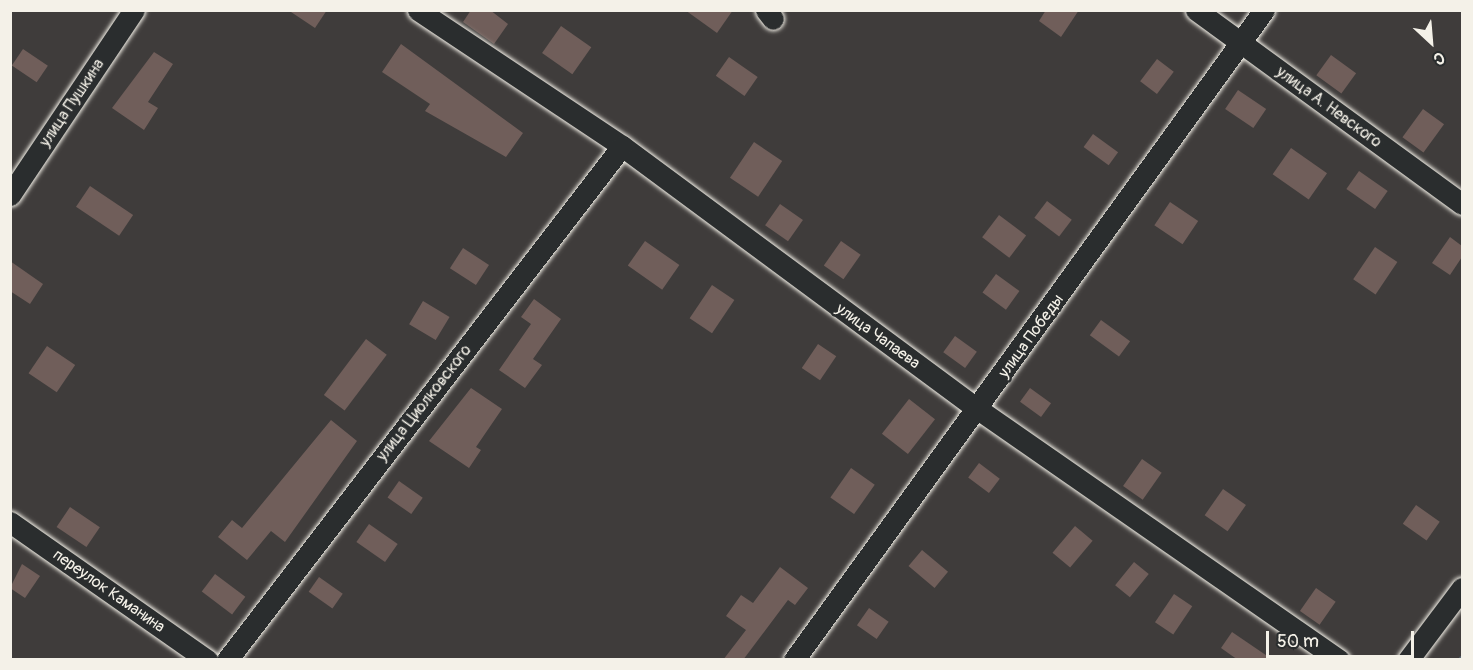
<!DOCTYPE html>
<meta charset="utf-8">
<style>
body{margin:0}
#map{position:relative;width:1473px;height:670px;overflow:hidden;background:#3f3c3b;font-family:Pangolin,sans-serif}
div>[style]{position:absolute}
.stream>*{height:6px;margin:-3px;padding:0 3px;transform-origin:3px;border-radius:3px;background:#576774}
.building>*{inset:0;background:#705e5a;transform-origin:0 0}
.roads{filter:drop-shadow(0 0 2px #f4f1e8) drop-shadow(0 0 2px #f4f1e8)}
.minor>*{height:21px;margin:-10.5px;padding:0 10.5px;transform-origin:10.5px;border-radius:10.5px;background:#2a2d2e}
span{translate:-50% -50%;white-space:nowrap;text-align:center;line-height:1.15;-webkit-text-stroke:5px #2a2d2e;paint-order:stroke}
.street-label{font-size:16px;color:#f4f1e8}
.frame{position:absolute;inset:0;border:12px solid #f4f1e8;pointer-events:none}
.north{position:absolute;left:1401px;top:12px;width:60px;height:60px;-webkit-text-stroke:4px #2a2d2e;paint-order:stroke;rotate:154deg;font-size:16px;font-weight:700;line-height:24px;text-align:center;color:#f4f1e8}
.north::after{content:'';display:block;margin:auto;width:21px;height:27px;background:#f4f1e8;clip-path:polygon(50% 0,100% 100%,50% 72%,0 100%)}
.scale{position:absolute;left:1266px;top:631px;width:148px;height:27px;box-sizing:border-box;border:3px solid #f4f1e8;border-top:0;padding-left:8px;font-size:18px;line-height:21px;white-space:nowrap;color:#f4f1e8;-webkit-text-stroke:4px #2a2d2e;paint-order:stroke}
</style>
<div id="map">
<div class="stream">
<div style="left:1462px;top:660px;width:1px;rotate:-90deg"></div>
</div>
<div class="building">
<div style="clip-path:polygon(288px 10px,327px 10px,315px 28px)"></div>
<div style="clip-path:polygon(471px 10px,490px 10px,508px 24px,494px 44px,463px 22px)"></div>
<div style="clip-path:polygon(685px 10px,733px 10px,717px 33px)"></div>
<div style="clip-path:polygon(1046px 10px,1079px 10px,1061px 37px,1039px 21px)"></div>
<div style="left:561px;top:26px;width:37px;height:33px;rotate:35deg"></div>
<div style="clip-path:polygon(401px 44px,523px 133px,506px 157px,425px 111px,430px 104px,382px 72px)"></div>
<div style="left:23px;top:49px;width:30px;height:20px;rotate:34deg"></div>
<div style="clip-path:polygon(154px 52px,173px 64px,148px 102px,158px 108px,144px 130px,112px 108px)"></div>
<div style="left:1331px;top:55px;width:31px;height:25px;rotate:36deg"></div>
<div style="left:729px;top:57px;width:35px;height:23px;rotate:35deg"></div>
<div style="left:1157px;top:59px;width:21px;height:28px;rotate:37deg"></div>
<div style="left:1238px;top:90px;width:34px;height:23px;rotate:34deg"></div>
<div style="left:1423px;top:109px;width:26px;height:35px;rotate:36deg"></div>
<div style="left:1093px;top:134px;width:31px;height:16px;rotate:36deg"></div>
<div style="left:754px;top:142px;width:34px;height:43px;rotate:34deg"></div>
<div style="left:1291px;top:148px;width:44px;height:32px;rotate:35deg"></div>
<div style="left:1359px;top:171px;width:35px;height:22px;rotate:35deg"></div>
<div style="left:90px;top:186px;width:52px;height:25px;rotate:34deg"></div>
<div style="left:1047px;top:201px;width:31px;height:21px;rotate:37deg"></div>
<div style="left:1170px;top:202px;width:34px;height:28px;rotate:34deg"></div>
<div style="left:780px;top:204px;width:28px;height:26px;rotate:35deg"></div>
<div style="left:999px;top:215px;width:34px;height:28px;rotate:37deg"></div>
<div style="clip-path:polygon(1450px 237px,1462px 246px,1462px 257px,1450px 275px,1432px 263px)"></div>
<div style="left:645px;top:241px;width:42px;height:30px;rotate:35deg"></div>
<div style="left:841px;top:241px;width:24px;height:30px;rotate:35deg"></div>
<div style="left:1375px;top:247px;width:27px;height:39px;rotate:34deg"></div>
<div style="left:463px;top:248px;width:31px;height:24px;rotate:33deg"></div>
<div style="clip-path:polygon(10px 261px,43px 284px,30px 304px,10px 291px)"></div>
<div style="left:996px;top:274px;width:29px;height:23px;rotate:36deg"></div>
<div style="left:712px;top:285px;width:27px;height:40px;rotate:34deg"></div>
<div style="clip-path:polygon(534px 299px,561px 319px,533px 359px,542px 365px,525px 388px,499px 370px,531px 324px,521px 317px)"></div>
<div style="left:423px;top:301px;width:31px;height:27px;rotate:31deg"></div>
<div style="left:1101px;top:320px;width:36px;height:19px;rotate:36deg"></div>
<div style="left:955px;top:336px;width:27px;height:20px;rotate:36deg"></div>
<div style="left:366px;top:339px;width:26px;height:70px;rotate:37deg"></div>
<div style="left:818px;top:344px;width:22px;height:29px;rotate:34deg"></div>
<div style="left:47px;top:346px;width:34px;height:33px;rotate:34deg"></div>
<div style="clip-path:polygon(471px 388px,502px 409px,476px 447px,481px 450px,469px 468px,429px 441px)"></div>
<div style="left:1030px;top:388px;width:26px;height:17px;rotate:36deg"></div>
<div style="left:909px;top:399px;width:33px;height:44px;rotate:38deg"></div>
<div style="clip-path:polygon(331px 420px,357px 441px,285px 542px,271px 531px,247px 560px,218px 537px,232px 520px,242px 528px)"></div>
<div style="left:1142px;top:459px;width:24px;height:33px;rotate:35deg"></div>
<div style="left:979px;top:463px;width:26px;height:18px;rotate:37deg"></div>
<div style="left:851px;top:468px;width:29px;height:36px;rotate:35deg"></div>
<div style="left:399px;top:481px;width:29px;height:20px;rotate:35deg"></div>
<div style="left:1223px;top:489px;width:28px;height:32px;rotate:35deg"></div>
<div style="left:1416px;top:505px;width:29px;height:23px;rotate:35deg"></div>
<div style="left:70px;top:507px;width:36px;height:24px;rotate:34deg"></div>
<div style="left:369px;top:524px;width:35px;height:22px;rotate:35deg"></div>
<div style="left:1075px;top:526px;width:23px;height:35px;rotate:40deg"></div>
<div style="left:922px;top:550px;width:34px;height:21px;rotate:40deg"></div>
<div style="left:1134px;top:562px;width:19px;height:30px;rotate:39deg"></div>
<div style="clip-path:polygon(22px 564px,40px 576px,25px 598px,10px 588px)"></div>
<div style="clip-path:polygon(780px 567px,808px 588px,795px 605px,788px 600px,743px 660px,723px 660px,746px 630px,726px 616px,741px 595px,753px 603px)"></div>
<div style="left:215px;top:574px;width:38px;height:22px;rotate:37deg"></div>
<div style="left:319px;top:577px;width:29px;height:18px;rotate:35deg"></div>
<div style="left:1316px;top:588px;width:24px;height:28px;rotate:35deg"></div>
<div style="left:1174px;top:594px;width:22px;height:34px;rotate:34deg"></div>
<div style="left:869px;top:608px;width:24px;height:21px;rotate:35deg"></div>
<div style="clip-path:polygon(1232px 632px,1273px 660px,1238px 660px,1221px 648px)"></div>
</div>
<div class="roads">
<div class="minor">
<div style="left:418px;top:10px;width:245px;rotate:33.7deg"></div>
<div style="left:622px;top:146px;width:443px;rotate:36.5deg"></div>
<div style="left:978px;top:409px;width:440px;rotate:34.8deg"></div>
<div style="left:766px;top:10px;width:11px;rotate:52deg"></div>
<div style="left:1196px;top:10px;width:329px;rotate:36.1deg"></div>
<div style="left:10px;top:195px;width:223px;rotate:-56.2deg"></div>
<div style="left:10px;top:522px;width:241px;rotate:35deg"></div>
<div style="left:227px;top:660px;width:648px;rotate:-52.46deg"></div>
<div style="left:794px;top:660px;width:802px;rotate:-54.13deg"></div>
<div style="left:1408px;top:660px;width:90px;rotate:-53.1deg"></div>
</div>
</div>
<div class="street-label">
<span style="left:72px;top:103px;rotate:-56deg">улица Пушкина</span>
<span style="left:1329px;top:107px;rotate:36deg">улица А. Невского</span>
<span style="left:878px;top:336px;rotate:36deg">улица Чапаева</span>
<span style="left:1031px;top:336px;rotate:-54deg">улица Победы</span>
<span style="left:424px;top:403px;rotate:-52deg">улица Циолковского</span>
<span style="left:109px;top:591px;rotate:35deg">переулок Каманина</span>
</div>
<div class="frame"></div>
<div class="north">С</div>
<div class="scale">50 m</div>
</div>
